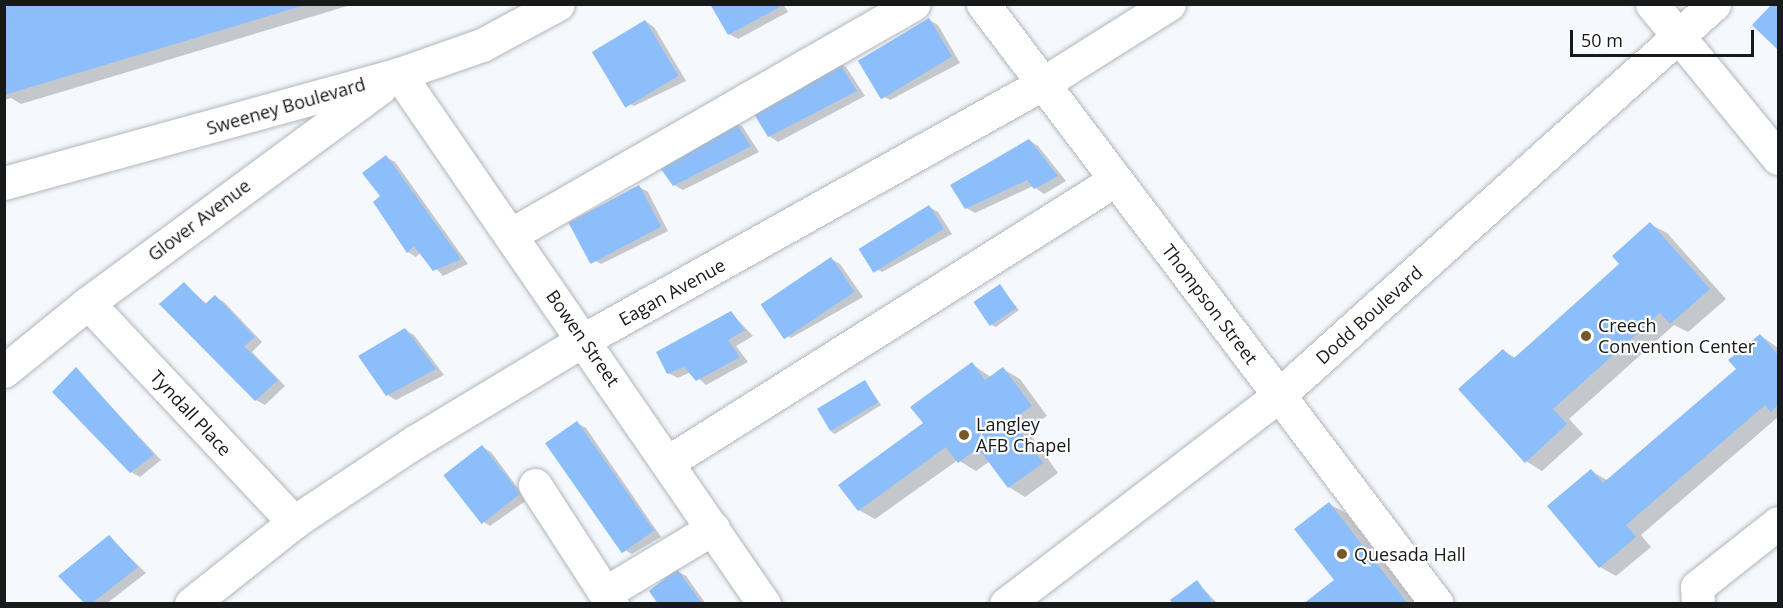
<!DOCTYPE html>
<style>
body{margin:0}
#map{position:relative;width:1783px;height:608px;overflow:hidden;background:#f5f9fe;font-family:"Open Sans",sans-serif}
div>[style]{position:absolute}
.shadow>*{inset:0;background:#0003}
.building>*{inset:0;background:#8cbefc;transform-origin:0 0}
.roads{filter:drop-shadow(0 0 2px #b2b6bc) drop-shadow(0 0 2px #b2b6bc)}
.minor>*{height:33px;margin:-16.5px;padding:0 16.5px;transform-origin:16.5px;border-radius:16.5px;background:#fff}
.dots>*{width:16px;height:16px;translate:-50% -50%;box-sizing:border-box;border:3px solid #fff;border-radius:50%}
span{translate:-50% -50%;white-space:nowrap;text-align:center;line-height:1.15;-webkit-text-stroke:4.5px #fff;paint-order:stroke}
.street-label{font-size:18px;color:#17191b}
.poi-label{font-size:18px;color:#17191b}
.left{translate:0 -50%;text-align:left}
.frame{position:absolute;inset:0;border:6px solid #17191b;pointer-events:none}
.scale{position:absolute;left:1570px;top:30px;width:184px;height:27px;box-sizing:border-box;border:3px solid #17191b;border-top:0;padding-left:8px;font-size:18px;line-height:21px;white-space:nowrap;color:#17191b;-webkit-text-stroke:4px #fff;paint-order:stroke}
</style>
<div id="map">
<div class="shadow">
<div style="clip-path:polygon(4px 4px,354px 4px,21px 104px,11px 98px,4px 100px)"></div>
<div style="clip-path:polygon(712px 4px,783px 4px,788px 12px,738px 39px,729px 34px)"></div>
<div style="clip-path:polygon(1774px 4px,1778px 4px,1778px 48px,1754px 25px)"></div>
<div style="clip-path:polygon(929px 20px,938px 25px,960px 63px,890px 100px,881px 95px)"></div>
<div style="clip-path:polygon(645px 21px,654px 27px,686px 81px,634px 106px,625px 101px)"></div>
<div style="clip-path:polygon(837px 62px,846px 67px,865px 96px,778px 142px,769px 136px,753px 109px)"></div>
<div style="clip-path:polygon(733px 121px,742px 126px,759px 152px,683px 190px,674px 185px)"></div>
<div style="clip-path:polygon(1029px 140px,1038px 146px,1066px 181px,1044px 194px,1033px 186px,975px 213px,966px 208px)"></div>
<div style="clip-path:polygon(386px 157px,395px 162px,468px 264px,443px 276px,421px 252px,416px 257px,408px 252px,382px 196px)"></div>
<div style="clip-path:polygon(639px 187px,648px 192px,668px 231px,601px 264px,592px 259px)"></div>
<div style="clip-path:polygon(929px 207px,938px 212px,952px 234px,882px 272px,873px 267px)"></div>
<div style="clip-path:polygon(1650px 224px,1667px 233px,1726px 299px,1688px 332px,1674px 325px,1569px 419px,1583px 434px,1542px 471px,1526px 461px,1503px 351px,1516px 358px,1621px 264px)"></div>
<div style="clip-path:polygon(831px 259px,840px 264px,863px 297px,791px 338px,782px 333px)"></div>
<div style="clip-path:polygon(184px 284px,207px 304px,215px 297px,224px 302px,262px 342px,252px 352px,285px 386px,265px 405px,256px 400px)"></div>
<div style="clip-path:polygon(1000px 286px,1019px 310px,996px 327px,992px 325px)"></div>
<div style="clip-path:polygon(731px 313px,753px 336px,736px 346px,748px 362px,706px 385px,691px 372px,678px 378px,668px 373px)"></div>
<div style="clip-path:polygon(405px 330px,414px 335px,444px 375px,396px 400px,387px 395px)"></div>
<div style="clip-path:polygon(1760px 335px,1778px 348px,1778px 417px,1641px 535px,1651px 547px,1616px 576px,1600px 567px,1591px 471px,1607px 480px,1738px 369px)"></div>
<div style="clip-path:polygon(972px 364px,992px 378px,1003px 369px,1020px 379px,1047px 416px,1027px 430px,1058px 473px,1025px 497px,1009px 487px,990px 461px,976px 471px,958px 460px,875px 519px,859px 510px)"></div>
<div style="clip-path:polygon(76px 369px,161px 460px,140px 477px,131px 472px)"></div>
<div style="clip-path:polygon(865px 382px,881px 405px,835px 434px,831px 432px)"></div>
<div style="clip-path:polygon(577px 423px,586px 428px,661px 537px,632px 554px,623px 549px)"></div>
<div style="clip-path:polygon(482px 447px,491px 452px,527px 500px,490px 526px,481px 520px)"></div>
<div style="clip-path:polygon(1329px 504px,1346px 513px,1416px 604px,1305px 604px,1336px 580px)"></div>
<div style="clip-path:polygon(109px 537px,146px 573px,106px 604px,87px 604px)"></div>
<div style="clip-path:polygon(677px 571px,686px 576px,706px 604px,660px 604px)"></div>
<div style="clip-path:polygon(1197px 582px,1218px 604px,1175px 604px)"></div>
</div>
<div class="building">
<div style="clip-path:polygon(4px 4px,305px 4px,305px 5px,4px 95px)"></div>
<div style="clip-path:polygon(710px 4px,778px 4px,780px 7px,728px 35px)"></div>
<div style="clip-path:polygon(1772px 4px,1778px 4px,1778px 50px,1752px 25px)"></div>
<div style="left:929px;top:18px;width:45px;height:83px;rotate:59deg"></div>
<div style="left:645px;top:20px;width:65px;height:62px;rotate:59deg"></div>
<div style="clip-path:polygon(837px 60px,857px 91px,768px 137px,751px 109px)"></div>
<div style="clip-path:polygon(733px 119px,751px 146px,673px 186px,656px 162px)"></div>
<div style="clip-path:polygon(1029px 139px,1058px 176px,1034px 189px,1027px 180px,965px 209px,950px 185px)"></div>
<div style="clip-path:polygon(386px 155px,461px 259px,433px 271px,414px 246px,407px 253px,373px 202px,380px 196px,362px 173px)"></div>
<div style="left:639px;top:185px;width:47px;height:80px;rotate:62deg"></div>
<div style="left:929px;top:205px;width:28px;height:83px;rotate:58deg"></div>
<div style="clip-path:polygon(1650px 222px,1710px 289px,1670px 324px,1660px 313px,1553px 409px,1567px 424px,1525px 463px,1458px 389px,1503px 349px,1513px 359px,1619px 264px,1612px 256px)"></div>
<div style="left:831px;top:257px;width:42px;height:85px;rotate:56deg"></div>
<div style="clip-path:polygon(184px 282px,205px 304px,215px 295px,255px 337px,244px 346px,278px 380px,255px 401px,159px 304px)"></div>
<div style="left:1000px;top:284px;width:29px;height:32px;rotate:56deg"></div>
<div style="clip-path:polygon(731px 311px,745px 330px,728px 340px,740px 357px,696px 381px,684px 367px,667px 374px,656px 352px)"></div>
<div style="clip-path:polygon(405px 328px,436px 369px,386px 396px,358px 356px)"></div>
<div style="clip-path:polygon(1760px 334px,1778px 355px,1778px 405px,1771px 412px,1765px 405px,1626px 525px,1636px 537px,1599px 568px,1547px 506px,1591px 469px,1603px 483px,1736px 369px,1728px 360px)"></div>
<div style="clip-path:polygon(972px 362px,985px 380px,1003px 367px,1032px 406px,1012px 420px,1043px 463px,1008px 488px,978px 448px,958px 463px,946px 447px,858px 511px,838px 485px,923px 423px,910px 407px)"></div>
<div style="clip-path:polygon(76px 367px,154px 455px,130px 473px,52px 392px)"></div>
<div style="left:865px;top:380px;width:26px;height:56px;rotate:59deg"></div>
<div style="left:577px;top:421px;width:134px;height:39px;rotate:55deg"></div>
<div style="left:482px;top:445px;width:62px;height:49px;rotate:52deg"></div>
<div style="clip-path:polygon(1329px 502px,1408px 604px,1303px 604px,1334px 580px,1294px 529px)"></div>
<div style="clip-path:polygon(109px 535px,138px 567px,91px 604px,85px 604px,58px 576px)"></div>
<div style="clip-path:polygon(677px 569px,702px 604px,658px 604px,649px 591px)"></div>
<div style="clip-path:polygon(1197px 580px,1214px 604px,1173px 604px,1170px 600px)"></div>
</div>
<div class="roads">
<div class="minor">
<div style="left:983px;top:4px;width:752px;rotate:52.89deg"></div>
<div style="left:1652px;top:4px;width:199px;rotate:50.7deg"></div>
<div style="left:399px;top:74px;width:644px;rotate:55.45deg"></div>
<div style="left:4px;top:183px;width:410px;rotate:-15.4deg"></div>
<div style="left:399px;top:74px;width:88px;rotate:-19.3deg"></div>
<div style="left:482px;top:45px;width:86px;rotate:-28.3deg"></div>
<div style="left:510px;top:235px;width:465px;rotate:-29.8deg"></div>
<div style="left:88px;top:303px;width:301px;rotate:46.8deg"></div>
<div style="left:4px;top:371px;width:108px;rotate:-39deg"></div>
<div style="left:88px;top:303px;width:363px;rotate:-36.4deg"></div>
<div style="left:668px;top:462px;width:529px;rotate:-32.25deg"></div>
<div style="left:535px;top:485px;width:129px;rotate:57.1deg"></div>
<div style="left:191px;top:604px;width:132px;rotate:-38.5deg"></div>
<div style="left:294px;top:522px;width:146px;rotate:-33.6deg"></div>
<div style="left:416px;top:441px;width:197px;rotate:-31.1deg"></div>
<div style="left:585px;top:339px;width:523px;rotate:-29.16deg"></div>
<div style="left:1042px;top:84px;width:150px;rotate:-32.2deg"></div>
<div style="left:612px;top:604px;width:13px;rotate:-122deg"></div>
<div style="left:605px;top:593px;width:126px;rotate:-31deg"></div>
<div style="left:1006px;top:604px;width:344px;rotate:-37.4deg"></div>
<div style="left:1279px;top:395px;width:585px;rotate:-41.95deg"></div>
<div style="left:1698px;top:604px;width:17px;rotate:-93deg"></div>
<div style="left:1697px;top:587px;width:103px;rotate:-38.3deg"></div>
</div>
</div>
<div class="dots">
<div style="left:1586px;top:336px;background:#77582d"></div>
<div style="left:964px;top:435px;background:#77582d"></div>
<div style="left:1342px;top:554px;background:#77582d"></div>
</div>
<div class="street-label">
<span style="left:286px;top:106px;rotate:-16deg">Sweeney Boulevard</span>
<span style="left:199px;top:220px;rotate:-37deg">Glover Avenue</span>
<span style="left:672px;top:292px;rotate:-29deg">Eagan Avenue</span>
<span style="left:1210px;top:304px;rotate:53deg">Thompson Street</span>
<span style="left:1369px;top:315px;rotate:-42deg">Dodd Boulevard</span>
<span style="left:583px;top:338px;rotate:55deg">Bowen Street</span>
<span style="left:191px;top:413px;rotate:47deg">Tyndall Place</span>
</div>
<div class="poi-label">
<span class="left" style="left:1598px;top:336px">Creech<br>Convention Center</span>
<span class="left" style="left:976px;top:435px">Langley<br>AFB Chapel</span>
<span class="left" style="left:1354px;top:554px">Quesada Hall</span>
</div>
<div class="frame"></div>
<div class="scale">50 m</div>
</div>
